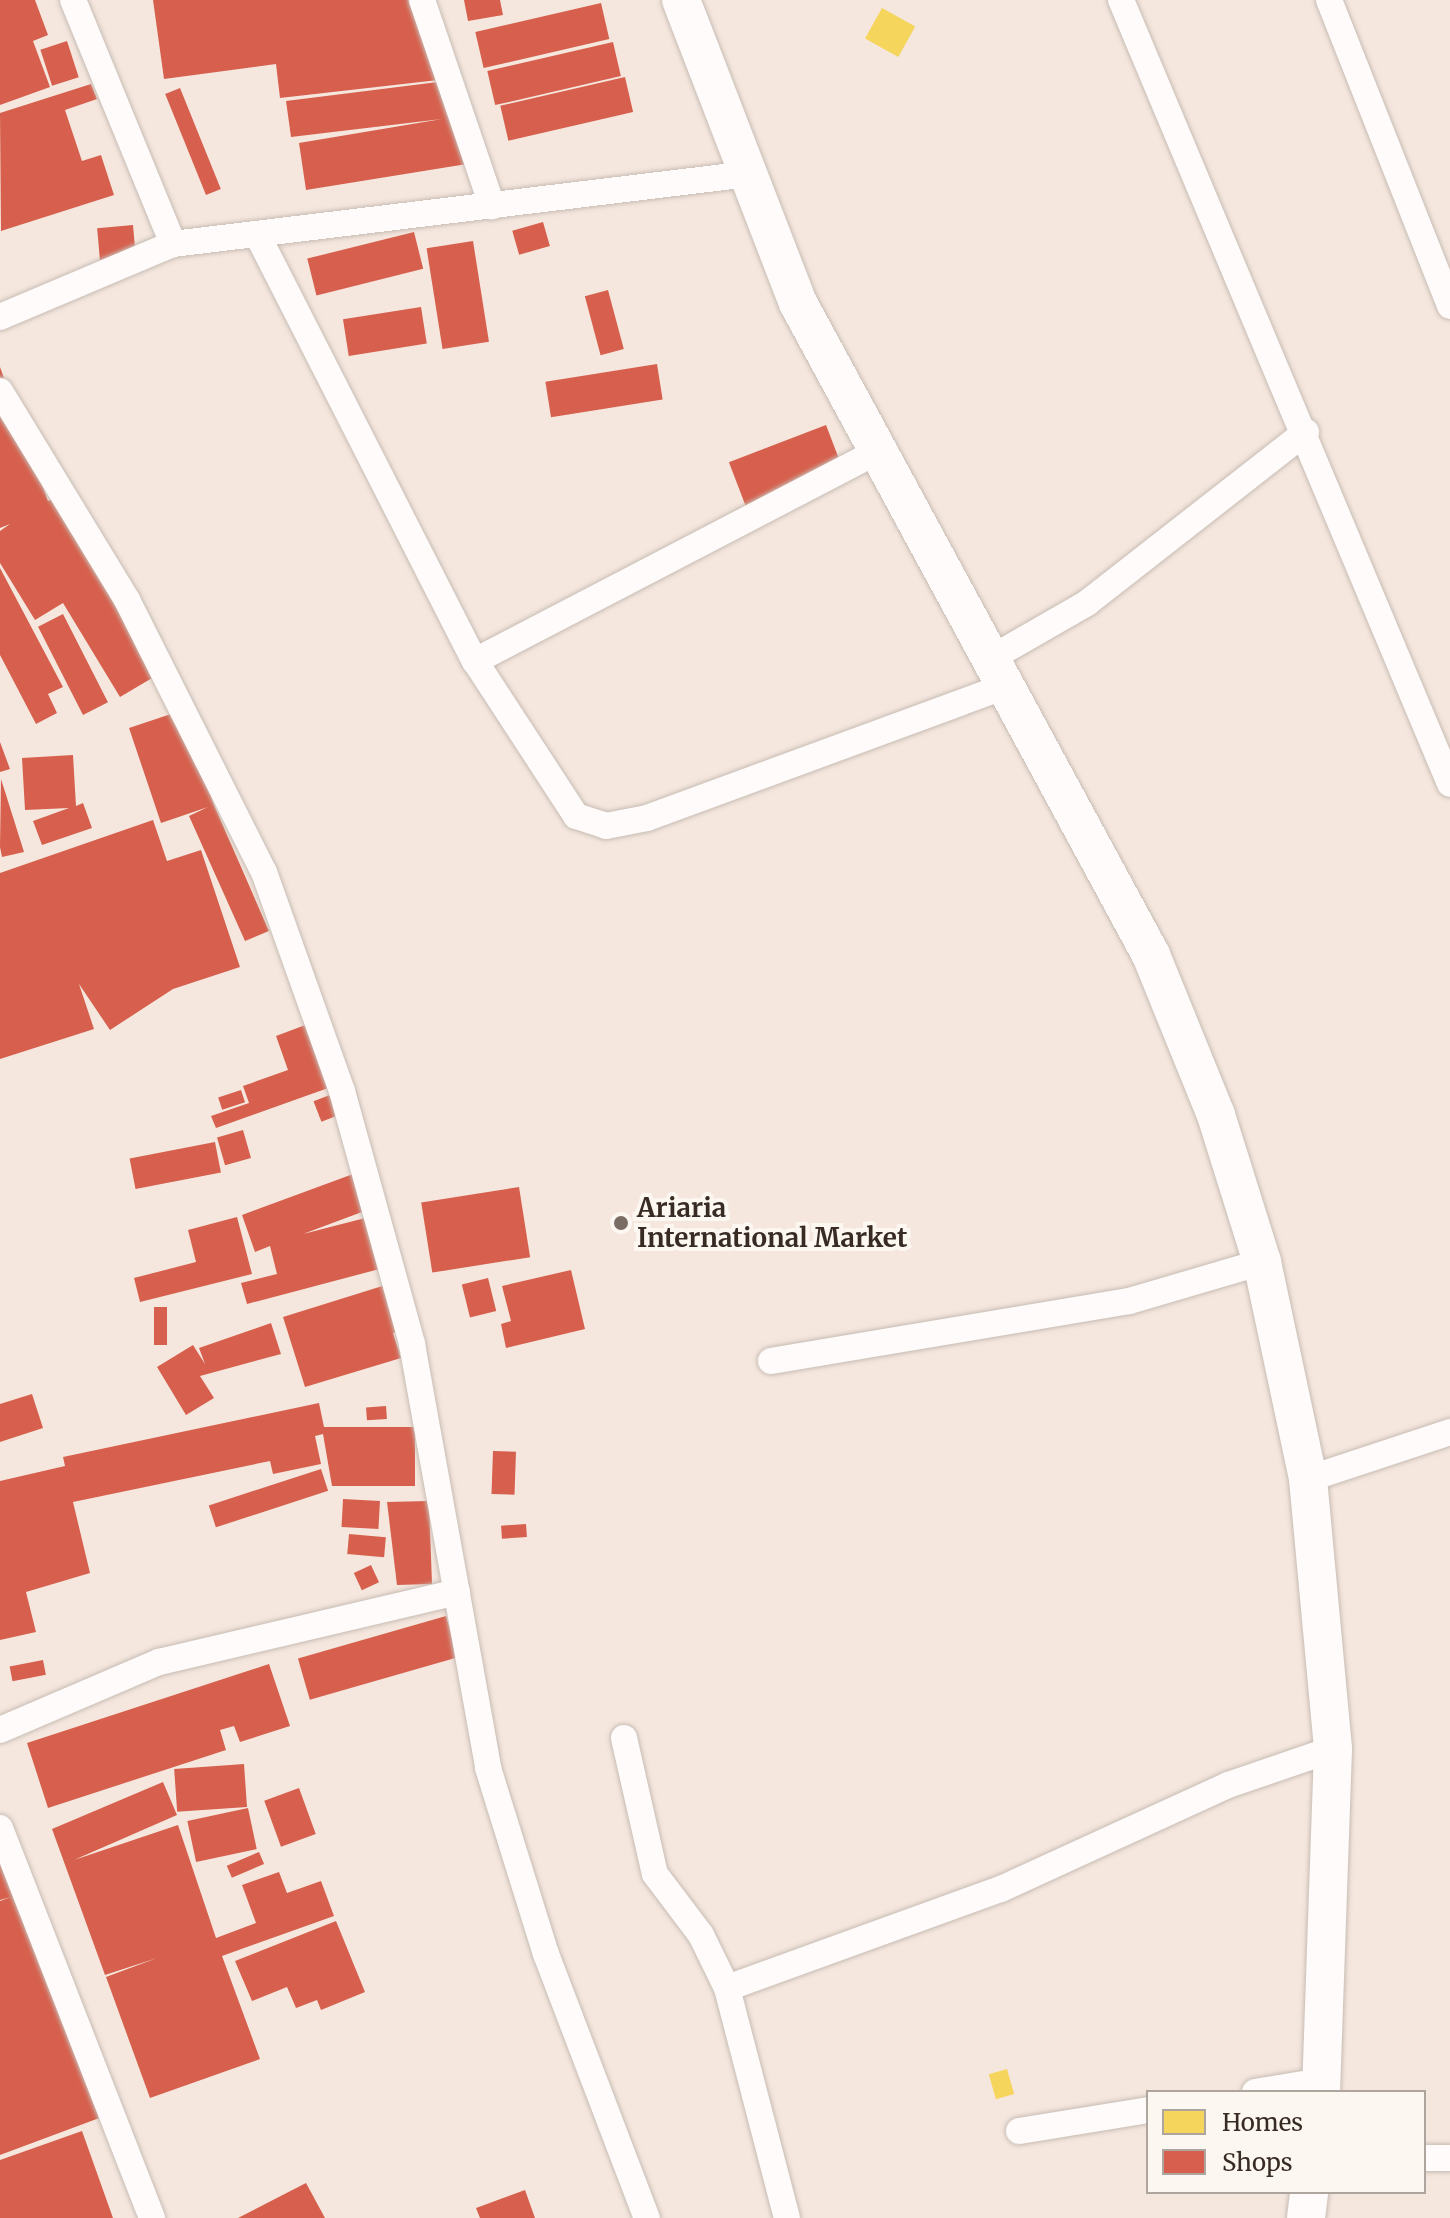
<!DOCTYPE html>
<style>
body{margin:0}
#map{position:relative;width:1450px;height:2218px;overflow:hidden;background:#f5e7de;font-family:Merriweather,serif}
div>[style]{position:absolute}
.homes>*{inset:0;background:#f6d55c;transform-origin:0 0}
.shops>*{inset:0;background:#d6604d;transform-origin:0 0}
.roads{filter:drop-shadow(0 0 2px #c7bcb4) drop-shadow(0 0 2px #c7bcb4)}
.street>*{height:26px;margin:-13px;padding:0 13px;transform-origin:13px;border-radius:13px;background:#fefbfa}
.secondary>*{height:38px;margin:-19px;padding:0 19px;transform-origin:19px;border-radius:19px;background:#fefbfa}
.dots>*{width:22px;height:22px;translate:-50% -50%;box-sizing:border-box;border:4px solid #fdf7f2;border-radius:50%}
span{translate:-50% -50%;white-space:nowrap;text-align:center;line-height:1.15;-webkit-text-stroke:8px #fdf7f2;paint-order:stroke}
.poi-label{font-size:26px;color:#372b23;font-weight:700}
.left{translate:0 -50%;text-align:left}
.legend{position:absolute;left:1146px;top:2090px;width:280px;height:104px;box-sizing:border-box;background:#fdf7f2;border:2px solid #aea59f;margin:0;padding:10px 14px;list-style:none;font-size:24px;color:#372b23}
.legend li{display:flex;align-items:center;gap:16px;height:40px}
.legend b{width:40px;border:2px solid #aea59f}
</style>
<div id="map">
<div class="homes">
<div style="left:882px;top:8px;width:38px;height:35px;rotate:29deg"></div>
<div style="left:1007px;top:2069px;width:26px;height:19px;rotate:74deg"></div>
</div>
<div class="shops">
<div style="clip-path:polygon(0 0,35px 0,48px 35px,33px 41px,50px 87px,0 105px)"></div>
<div style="clip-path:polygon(153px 0,431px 0,447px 79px,280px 98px,276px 64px,164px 79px)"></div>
<div style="clip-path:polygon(464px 0,500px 0,503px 15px,468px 21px)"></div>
<div style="left:601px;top:3px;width:37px;height:129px;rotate:77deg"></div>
<div style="left:67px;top:41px;width:38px;height:28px;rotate:72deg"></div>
<div style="left:613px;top:42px;width:35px;height:129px;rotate:77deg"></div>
<div style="left:625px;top:77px;width:36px;height:128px;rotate:77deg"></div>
<div style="clip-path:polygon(454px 80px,473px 163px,306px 190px,299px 143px,442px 119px,291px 137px,286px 101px)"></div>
<div style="clip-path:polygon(91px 84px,97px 99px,65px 110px,82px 161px,101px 155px,114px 195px,1px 231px,0 113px)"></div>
<div style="left:180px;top:88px;width:109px;height:16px;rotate:68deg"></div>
<div style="left:543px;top:222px;width:25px;height:32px;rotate:74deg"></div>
<div style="left:133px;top:225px;width:32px;height:36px;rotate:85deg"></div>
<div style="left:414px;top:232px;width:38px;height:110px;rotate:76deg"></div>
<div style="left:473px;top:241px;width:102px;height:47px;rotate:81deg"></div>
<div style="left:608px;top:290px;width:61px;height:24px;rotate:75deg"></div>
<div style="left:421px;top:307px;width:37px;height:79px;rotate:81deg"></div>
<div style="left:657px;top:364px;width:36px;height:113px;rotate:81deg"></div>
<div style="clip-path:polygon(0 367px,48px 501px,58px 496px,164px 671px,120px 697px,63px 603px,35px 620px,0 563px,0 531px,10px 524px,0 528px)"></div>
<div style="left:826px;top:425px;width:49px;height:104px;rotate:69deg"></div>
<div style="clip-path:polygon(0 568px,63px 687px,48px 694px,57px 713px,36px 724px,0 655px)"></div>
<div style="left:63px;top:614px;width:99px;height:28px;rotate:63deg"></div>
<div style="clip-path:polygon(183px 710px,214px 805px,269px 931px,245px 941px,189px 816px,208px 807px,161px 823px,129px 728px)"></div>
<div style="clip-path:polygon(0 742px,10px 769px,0 772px)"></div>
<div style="clip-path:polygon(73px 755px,76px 806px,83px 803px,92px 828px,42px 845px,33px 821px,69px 808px,25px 810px,22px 758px)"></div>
<div style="clip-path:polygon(1px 779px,24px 852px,2px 857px,0 847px)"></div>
<div style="clip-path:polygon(153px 820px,167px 861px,201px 850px,240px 967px,173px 989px,110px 1030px,79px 984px,94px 1029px,0 1059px,0 873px)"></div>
<div style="clip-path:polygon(308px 1024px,331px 1087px,216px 1128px,211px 1116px,249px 1103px,243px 1086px,288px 1070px,276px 1036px)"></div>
<div style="left:241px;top:1090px;width:13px;height:24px;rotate:72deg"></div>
<div style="left:335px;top:1093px;width:22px;height:23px;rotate:69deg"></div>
<div style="left:243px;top:1130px;width:29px;height:27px;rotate:74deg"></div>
<div style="left:215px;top:1142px;width:31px;height:87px;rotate:79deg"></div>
<div style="clip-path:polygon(364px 1170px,378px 1206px,303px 1234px,373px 1216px,387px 1267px,247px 1304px,241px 1283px,277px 1274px,270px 1246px,255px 1252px,242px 1215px)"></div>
<div style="left:519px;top:1187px;width:71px;height:99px;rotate:81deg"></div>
<div style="clip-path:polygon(237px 1217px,252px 1274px,140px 1302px,134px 1278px,196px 1262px,188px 1230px)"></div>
<div style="clip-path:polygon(571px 1270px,585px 1329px,506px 1348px,501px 1324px,511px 1321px,502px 1286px)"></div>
<div style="left:488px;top:1278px;width:34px;height:27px;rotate:76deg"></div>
<div style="clip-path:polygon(392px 1283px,406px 1329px,393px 1333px,401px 1358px,305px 1387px,283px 1317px)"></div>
<div style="left:154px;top:1307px;width:13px;height:38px"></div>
<div style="clip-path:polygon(271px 1323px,281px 1354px,200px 1376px,214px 1398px,186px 1415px,157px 1367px,193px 1345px,205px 1364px,199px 1348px)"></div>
<div style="clip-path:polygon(32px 1394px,43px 1428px,0 1442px,0 1404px)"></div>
<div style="clip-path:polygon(319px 1403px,324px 1427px,415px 1427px,415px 1486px,332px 1486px,323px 1434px,315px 1436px,321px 1464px,273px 1474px,270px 1461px,73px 1502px,90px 1573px,26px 1592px,36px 1632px,0 1640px,0 1481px,65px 1466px,63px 1457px)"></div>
<div style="left:386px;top:1406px;width:13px;height:20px;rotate:86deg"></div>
<div style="left:493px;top:1451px;width:23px;height:43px;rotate:2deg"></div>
<div style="left:321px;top:1469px;width:23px;height:118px;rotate:72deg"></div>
<div style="left:343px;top:1499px;width:37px;height:28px;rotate:3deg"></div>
<div style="clip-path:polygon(429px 1501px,432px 1584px,397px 1585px,387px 1502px)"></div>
<div style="left:526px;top:1524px;width:13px;height:25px;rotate:86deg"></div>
<div style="left:349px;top:1534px;width:37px;height:20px;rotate:5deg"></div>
<div style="left:371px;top:1565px;width:19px;height:19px;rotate:65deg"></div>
<div style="left:446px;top:1616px;width:43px;height:154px;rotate:74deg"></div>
<div style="left:43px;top:1660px;width:15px;height:34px;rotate:79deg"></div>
<div style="clip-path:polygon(269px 1664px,290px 1726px,240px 1742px,234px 1726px,220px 1730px,226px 1750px,48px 1808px,27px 1743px)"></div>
<div style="left:244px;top:1764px;width:43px;height:70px;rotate:86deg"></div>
<div style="clip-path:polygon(163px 1782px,177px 1815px,74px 1860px,178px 1825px,216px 1938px,256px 1923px,242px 1885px,279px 1872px,287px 1893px,321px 1881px,334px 1916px,222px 1956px,260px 2059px,150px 2098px,106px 1977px,157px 1958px,105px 1975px,52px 1829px)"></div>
<div style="left:299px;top:1788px;width:49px;height:37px;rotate:70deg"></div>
<div style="left:248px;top:1808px;width:42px;height:62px;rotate:78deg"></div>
<div style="clip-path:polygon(0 1851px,102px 2117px,0 2155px,0 1901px,11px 1897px,0 1900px)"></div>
<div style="left:259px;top:1852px;width:13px;height:35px;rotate:67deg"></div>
<div style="clip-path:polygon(336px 1921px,365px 1992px,321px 2010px,317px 2000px,296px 2008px,287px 1987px,252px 2001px,235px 1961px)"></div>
<div style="clip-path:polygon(82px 2131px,113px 2218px,0 2218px,0 2160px)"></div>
<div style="clip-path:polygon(306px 2183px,325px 2218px,238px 2218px)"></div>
<div style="clip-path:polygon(525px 2190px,535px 2218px,480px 2218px,476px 2208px)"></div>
</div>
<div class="roads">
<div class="street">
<div style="left:73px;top:0;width:264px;rotate:67.7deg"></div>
<div style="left:422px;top:0;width:218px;rotate:71.2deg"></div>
<div style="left:1121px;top:0;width:850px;rotate:67.23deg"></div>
<div style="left:1329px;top:0;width:329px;rotate:68.4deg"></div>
<div style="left:258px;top:236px;width:477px;rotate:63deg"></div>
<div style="left:475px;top:661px;width:185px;rotate:56.9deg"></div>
<div style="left:576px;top:816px;width:32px;rotate:18deg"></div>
<div style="left:606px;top:826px;width:42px;rotate:-11deg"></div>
<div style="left:647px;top:818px;width:380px;rotate:-20.2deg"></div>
<div style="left:0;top:317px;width:188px;rotate:-22.9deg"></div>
<div style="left:173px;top:244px;width:580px;rotate:-6.93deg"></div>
<div style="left:0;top:391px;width:245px;rotate:58.7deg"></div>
<div style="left:127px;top:600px;width:305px;rotate:63.3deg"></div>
<div style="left:264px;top:872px;width:232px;rotate:70.4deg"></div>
<div style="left:342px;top:1091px;width:263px;rotate:74.5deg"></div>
<div style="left:412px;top:1344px;width:431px;rotate:79.8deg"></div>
<div style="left:488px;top:1768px;width:195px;rotate:72.7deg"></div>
<div style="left:546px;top:1954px;width:283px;rotate:69.1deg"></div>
<div style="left:988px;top:660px;width:114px;rotate:-29.9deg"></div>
<div style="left:1087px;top:603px;width:278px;rotate:-38deg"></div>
<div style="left:475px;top:661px;width:453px;rotate:-27.5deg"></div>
<div style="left:771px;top:1361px;width:363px;rotate:-9.5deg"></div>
<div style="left:1129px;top:1301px;width:139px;rotate:-16.3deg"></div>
<div style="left:1308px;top:1479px;width:150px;rotate:-18.3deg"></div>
<div style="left:0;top:1730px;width:173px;rotate:-23.2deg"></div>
<div style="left:159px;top:1662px;width:306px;rotate:-13.2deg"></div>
<div style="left:624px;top:1738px;width:139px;rotate:77.2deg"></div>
<div style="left:655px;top:1874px;width:76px;rotate:53deg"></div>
<div style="left:701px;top:1935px;width:59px;rotate:63.9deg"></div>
<div style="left:727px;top:1988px;width:238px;rotate:75.4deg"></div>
<div style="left:0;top:1828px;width:419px;rotate:68.7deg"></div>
<div style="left:727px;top:1988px;width:291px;rotate:-19.9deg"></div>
<div style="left:1001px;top:1889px;width:250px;rotate:-24.6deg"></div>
<div style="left:1228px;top:1785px;width:111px;rotate:-18.9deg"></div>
<div style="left:1255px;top:2092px;width:68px;rotate:-9.3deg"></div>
<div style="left:1019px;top:2131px;width:131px;rotate:-9.2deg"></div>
<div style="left:1424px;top:2158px;width:26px"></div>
</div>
<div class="secondary">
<div style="left:681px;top:0;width:325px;rotate:68.9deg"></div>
<div style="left:798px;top:303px;width:741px;rotate:61.57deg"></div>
<div style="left:1151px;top:955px;width:173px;rotate:67.9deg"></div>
<div style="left:1216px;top:1115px;width:154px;rotate:72.6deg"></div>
<div style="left:1262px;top:1262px;width:222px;rotate:78deg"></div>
<div style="left:1308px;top:1479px;width:271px;rotate:84.7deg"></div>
<div style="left:1333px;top:1749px;width:343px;rotate:92deg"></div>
<div style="left:1306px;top:2218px;width:26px;rotate:-83deg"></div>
</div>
</div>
<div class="dots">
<div style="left:621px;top:1223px;background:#7a6d64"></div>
</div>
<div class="poi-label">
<span class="left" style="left:637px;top:1223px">Ariaria<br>International Market</span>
</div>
<ul class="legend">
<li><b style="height:22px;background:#f6d55c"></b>Homes</li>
<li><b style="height:22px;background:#d6604d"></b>Shops</li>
</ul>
</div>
